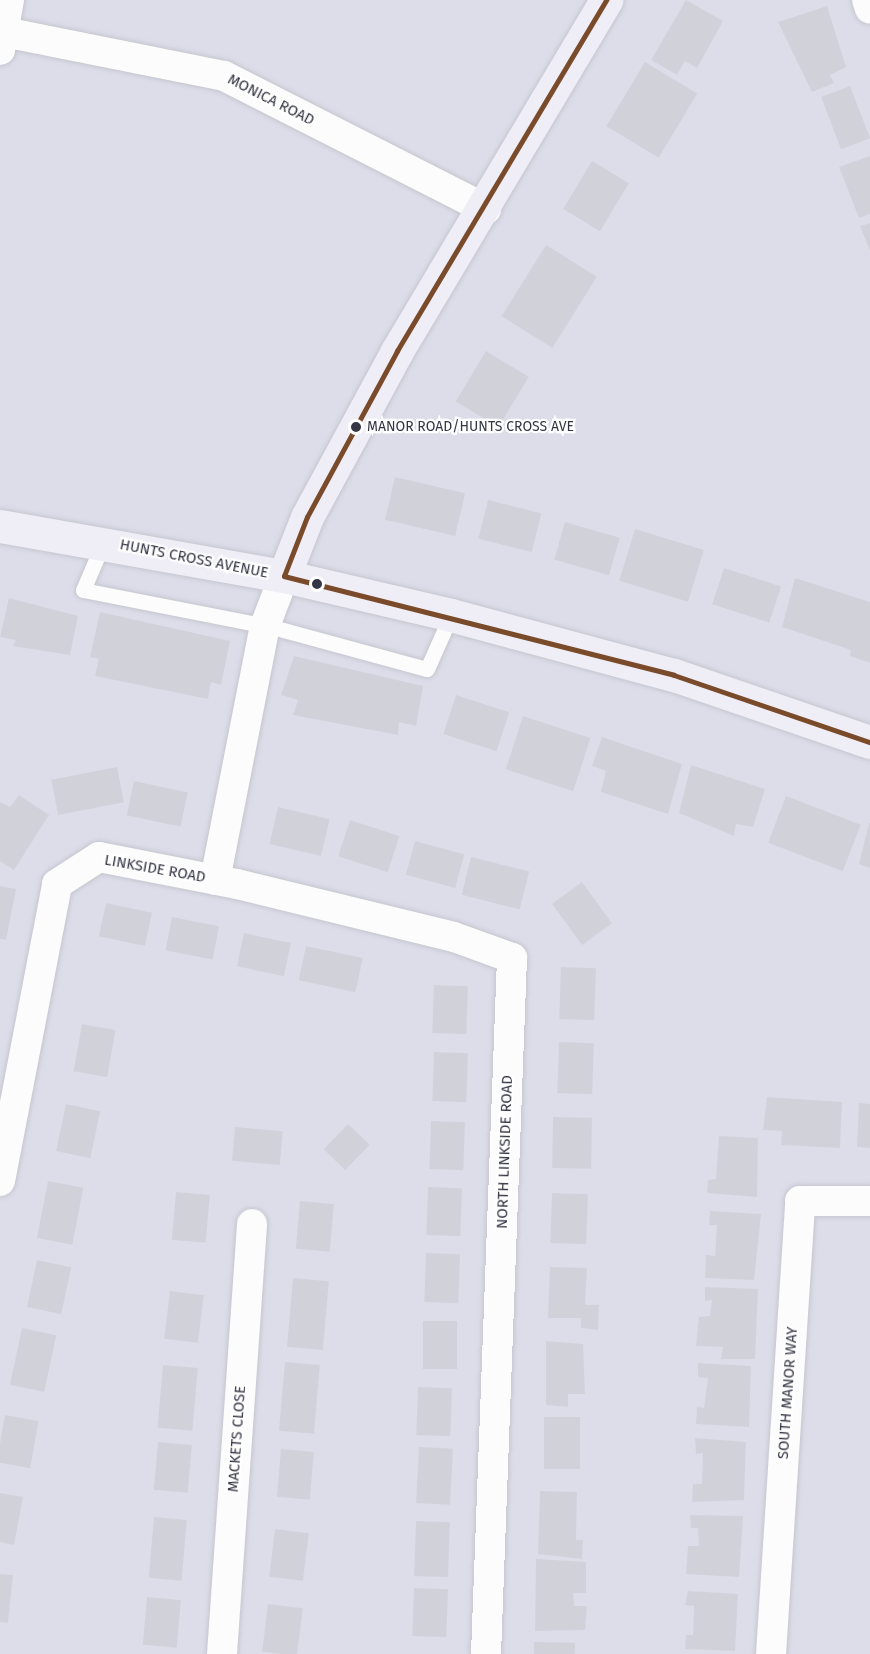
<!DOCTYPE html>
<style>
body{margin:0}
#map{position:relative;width:870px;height:1654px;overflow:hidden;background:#e9e9f0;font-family:"Fira Sans",sans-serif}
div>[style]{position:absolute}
.residential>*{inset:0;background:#ddddea;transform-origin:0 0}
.building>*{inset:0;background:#d1d2d9;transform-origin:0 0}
.roads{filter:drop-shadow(0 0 2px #c5c6ce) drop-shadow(0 0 2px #c5c6ce)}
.lane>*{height:15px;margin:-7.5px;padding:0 7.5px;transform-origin:7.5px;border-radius:7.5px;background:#fcfcfd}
.street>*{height:30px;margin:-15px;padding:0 15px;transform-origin:15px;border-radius:15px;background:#fcfcfd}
.secondary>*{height:33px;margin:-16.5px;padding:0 16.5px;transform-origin:16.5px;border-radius:16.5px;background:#efeef6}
.bus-1>*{height:4.5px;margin:-2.25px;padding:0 2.25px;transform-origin:2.25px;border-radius:2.25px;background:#7a4b2a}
.dots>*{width:16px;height:16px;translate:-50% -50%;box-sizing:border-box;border:3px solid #fff;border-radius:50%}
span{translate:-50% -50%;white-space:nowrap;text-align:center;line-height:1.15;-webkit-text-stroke:4.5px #fff;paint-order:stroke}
.bus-label{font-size:14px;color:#353645}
.left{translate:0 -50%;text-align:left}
.street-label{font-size:15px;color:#353645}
</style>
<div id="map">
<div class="residential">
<div style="left:0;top:0;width:870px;height:1654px"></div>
</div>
<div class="building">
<div style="clip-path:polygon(686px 0,723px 21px,697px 68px,685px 61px,677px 75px,651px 60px)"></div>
<div style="clip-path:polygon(827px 6px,846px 67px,830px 75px,834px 83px,812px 92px,778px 22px)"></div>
<div style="left:645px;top:62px;width:61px;height:75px;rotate:31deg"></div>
<div style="left:850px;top:86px;width:56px;height:31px;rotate:69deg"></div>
<div style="clip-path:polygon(870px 156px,870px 214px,859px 218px,839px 167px)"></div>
<div style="left:592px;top:161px;width:43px;height:56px;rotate:31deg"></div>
<div style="clip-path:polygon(870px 223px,870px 251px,860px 226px)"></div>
<div style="left:546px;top:245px;width:60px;height:84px;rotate:32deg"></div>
<div style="left:486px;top:351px;width:50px;height:59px;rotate:31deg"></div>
<div style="left:395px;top:477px;width:72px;height:44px;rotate:13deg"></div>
<div style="left:488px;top:500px;width:55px;height:40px;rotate:14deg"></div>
<div style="left:565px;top:522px;width:57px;height:39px;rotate:16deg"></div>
<div style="left:635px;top:529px;width:72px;height:54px;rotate:17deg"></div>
<div style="left:724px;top:568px;width:60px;height:38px;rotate:18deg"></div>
<div style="clip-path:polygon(795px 578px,870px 602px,870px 663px,850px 656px,851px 650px,782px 627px)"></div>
<div style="clip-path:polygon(9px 598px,78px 616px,70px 655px,13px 646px,16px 640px,0 637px)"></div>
<div style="clip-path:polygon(100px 612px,230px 641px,221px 685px,211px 682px,208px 699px,95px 676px,99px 659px,90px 657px)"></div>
<div style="clip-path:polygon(294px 656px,423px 686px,416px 726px,399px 722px,398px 735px,293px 715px,298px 700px,281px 695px)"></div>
<div style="left:456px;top:695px;width:56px;height:41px;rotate:18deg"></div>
<div style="left:523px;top:716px;width:71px;height:56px;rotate:18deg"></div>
<div style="clip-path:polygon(602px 737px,682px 764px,668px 814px,601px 792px,606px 771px,592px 766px)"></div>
<div style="clip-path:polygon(691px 765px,765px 789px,753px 827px,736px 824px,734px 836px,679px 813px)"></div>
<div style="left:117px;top:767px;width:36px;height:67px;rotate:79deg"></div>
<div style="left:134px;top:781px;width:55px;height:35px;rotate:12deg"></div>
<div style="clip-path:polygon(19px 795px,49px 815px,14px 870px,0 861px,0 802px,10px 807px)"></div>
<div style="left:786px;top:796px;width:80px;height:50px;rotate:21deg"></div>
<div style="left:278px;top:807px;width:53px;height:38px;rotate:13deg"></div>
<div style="left:350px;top:820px;width:52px;height:38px;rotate:18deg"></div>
<div style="clip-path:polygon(869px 823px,870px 823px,870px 868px,859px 864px)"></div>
<div style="left:415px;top:841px;width:51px;height:35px;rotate:15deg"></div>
<div style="left:471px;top:857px;width:60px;height:39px;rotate:14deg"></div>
<div style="left:582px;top:882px;width:51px;height:37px;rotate:54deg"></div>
<div style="clip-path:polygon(0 886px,16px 889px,6px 940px,0 939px)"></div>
<div style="left:106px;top:903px;width:47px;height:34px;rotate:12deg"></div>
<div style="left:172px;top:917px;width:48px;height:34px;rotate:11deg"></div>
<div style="left:244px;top:933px;width:48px;height:34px;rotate:12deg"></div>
<div style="left:306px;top:946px;width:58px;height:35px;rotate:12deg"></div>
<div style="left:561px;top:967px;width:35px;height:52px;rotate:2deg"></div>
<div style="left:434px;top:985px;width:34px;height:48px;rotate:2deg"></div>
<div style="left:82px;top:1024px;width:34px;height:48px;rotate:10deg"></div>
<div style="left:559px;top:1042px;width:35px;height:51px;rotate:2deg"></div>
<div style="left:434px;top:1052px;width:34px;height:49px;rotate:2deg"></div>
<div style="clip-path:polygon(767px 1097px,842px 1102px,840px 1148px,781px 1145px,782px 1131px,763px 1130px)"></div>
<div style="clip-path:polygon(859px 1103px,870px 1104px,870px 1148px,857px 1147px)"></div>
<div style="left:66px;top:1104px;width:35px;height:48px;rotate:12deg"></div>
<div style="left:553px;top:1117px;width:39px;height:51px;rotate:1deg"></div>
<div style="left:431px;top:1121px;width:34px;height:48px;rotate:2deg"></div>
<div style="left:348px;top:1124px;width:30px;height:35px;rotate:44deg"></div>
<div style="left:235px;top:1127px;width:48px;height:34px;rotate:5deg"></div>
<div style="clip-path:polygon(719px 1136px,758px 1138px,757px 1197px,707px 1193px,708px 1180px,716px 1179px)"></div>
<div style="left:48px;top:1181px;width:36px;height:58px;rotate:11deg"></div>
<div style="left:428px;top:1187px;width:34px;height:48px;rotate:2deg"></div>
<div style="left:176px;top:1192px;width:34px;height:48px;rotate:5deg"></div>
<div style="left:552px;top:1193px;width:36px;height:50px;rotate:2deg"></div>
<div style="left:300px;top:1201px;width:34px;height:48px;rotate:5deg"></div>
<div style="clip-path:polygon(710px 1211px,761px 1214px,754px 1280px,705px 1278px,706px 1255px,715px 1256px,717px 1225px,709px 1225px)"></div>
<div style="left:426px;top:1253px;width:34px;height:49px;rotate:2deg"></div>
<div style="left:37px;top:1260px;width:35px;height:48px;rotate:12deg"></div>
<div style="clip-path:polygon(550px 1267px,587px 1268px,585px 1305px,599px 1305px,598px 1330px,581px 1328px,581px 1318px,548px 1318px)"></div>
<div style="left:293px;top:1278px;width:36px;height:69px;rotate:5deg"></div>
<div style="clip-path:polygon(705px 1287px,758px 1289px,755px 1359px,721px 1359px,723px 1347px,696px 1346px,699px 1317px,710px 1316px,712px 1300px,705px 1301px)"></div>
<div style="left:170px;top:1291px;width:34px;height:48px;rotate:7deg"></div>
<div style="left:423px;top:1321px;width:34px;height:48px"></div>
<div style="left:22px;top:1328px;width:35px;height:58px;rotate:12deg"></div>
<div style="clip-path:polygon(546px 1341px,583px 1344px,585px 1394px,568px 1394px,568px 1407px,546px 1405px)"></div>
<div style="left:285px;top:1362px;width:35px;height:69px;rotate:5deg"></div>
<div style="clip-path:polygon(698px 1363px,751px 1366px,749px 1427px,696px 1424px,697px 1407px,704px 1408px,708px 1378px,698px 1377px)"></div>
<div style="left:163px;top:1365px;width:35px;height:63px;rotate:5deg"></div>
<div style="left:418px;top:1387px;width:34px;height:48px;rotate:2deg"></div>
<div style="left:5px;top:1415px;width:34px;height:48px;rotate:10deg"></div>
<div style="left:544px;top:1417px;width:36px;height:52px"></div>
<div style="clip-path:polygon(695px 1438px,746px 1442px,744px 1500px,692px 1502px,693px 1484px,702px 1484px,703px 1453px,696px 1454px)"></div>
<div style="left:158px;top:1442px;width:34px;height:48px;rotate:5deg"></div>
<div style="left:419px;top:1447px;width:34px;height:56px;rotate:3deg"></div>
<div style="left:281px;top:1449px;width:33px;height:48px;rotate:5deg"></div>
<div style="clip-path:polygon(540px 1491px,577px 1492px,576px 1540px,583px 1540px,582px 1559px,538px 1554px)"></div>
<div style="clip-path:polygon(0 1493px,23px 1497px,14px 1545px,0 1542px)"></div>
<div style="clip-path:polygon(690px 1515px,743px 1516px,739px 1577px,686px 1574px,688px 1546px,699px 1546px,698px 1528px,691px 1528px)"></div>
<div style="left:154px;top:1517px;width:33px;height:61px;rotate:5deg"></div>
<div style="left:416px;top:1521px;width:34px;height:55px;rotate:2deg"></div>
<div style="left:275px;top:1529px;width:34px;height:48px;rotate:7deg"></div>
<div style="clip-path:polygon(536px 1559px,586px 1562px,586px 1593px,573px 1593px,574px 1606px,587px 1606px,585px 1630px,535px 1631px)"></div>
<div style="clip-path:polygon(0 1574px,13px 1575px,8px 1623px,0 1622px)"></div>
<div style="left:414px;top:1588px;width:34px;height:48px;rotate:2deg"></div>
<div style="clip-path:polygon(688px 1591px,738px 1594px,735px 1651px,685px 1649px,686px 1635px,693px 1635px,694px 1606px,685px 1605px)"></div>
<div style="left:147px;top:1597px;width:34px;height:48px;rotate:5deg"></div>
<div style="left:268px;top:1604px;width:35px;height:48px;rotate:7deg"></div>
<div style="left:534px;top:1642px;width:41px;height:12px;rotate:1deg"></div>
</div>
<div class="roads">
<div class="lane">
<div style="left:104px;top:541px;width:53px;rotate:113.2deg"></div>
<div style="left:83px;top:590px;width:197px;rotate:11.1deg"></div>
<div style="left:276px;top:628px;width:156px;rotate:15.2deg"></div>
<div style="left:427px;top:669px;width:59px;rotate:-66deg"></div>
</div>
<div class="street">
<div style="left:867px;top:0;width:9px;rotate:72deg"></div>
<div style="left:4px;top:32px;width:224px;rotate:11.3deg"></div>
<div style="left:224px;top:76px;width:294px;rotate:26.9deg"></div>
<div style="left:0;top:50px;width:51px;rotate:-79.8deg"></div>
<div style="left:215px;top:880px;width:259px;rotate:-78.9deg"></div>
<div style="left:265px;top:626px;width:53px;rotate:-69.2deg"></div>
<div style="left:0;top:1181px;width:302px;rotate:-79.1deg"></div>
<div style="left:57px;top:884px;width:50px;rotate:-32.7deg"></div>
<div style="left:99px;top:857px;width:141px;rotate:11.1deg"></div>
<div style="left:237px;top:884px;width:223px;rotate:13.7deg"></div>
<div style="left:454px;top:937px;width:62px;rotate:19.9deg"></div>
<div style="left:512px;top:958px;width:696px;rotate:92.14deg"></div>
<div style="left:222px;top:1654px;width:431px;rotate:-86deg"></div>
<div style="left:771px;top:1654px;width:454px;rotate:-86.3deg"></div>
<div style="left:800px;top:1201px;width:70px"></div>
</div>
<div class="secondary">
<div style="left:0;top:526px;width:288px;rotate:10deg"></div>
<div style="left:284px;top:576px;width:171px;rotate:13.1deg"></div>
<div style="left:451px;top:615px;width:231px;rotate:15.1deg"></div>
<div style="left:674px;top:675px;width:207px;rotate:18.9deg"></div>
<div style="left:284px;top:576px;width:63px;rotate:-68.7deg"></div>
<div style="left:307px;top:517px;width:189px;rotate:-61.5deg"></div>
<div style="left:397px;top:351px;width:409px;rotate:-59.2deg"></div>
</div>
</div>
<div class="bus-1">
<div style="left:284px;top:576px;width:63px;rotate:-68.7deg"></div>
<div style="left:307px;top:517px;width:189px;rotate:-61.5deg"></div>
<div style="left:397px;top:351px;width:409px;rotate:-59.2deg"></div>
<div style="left:284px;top:576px;width:402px;rotate:14.2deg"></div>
<div style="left:674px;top:675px;width:207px;rotate:18.9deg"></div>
</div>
<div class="dots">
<div style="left:356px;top:427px;background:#353645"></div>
<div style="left:317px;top:584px;background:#353645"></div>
</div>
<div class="bus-label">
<span class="left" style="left:367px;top:427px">MANOR ROAD/HUNTS CROSS AVE</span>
</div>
<div class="street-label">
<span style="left:271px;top:100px;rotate:27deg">MONICA ROAD</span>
<span style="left:194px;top:559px;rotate:11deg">HUNTS CROSS AVENUE</span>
<span style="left:155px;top:869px;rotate:10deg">LINKSIDE ROAD</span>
<span style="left:505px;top:1152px;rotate:-88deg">NORTH LINKSIDE ROAD</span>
<span style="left:788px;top:1393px;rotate:-86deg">SOUTH MANOR WAY</span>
<span style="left:237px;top:1439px;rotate:-86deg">MACKETS CLOSE</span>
</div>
</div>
